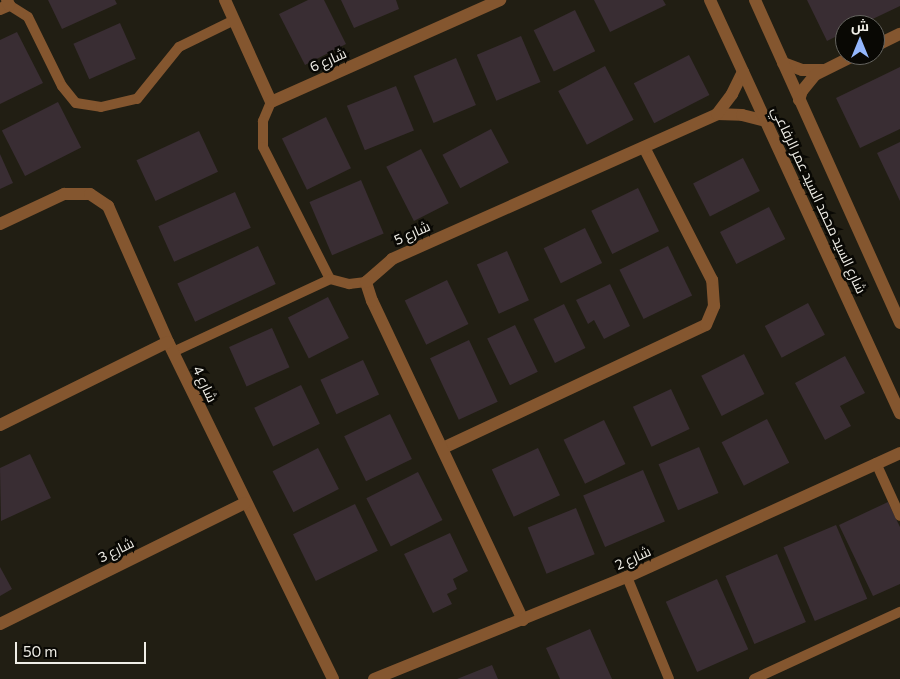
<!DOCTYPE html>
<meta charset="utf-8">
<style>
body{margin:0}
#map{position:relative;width:900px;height:679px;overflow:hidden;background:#211e13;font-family:Commissioner,Cairo,sans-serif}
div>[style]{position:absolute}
.building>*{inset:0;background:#392d33;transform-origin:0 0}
.service>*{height:10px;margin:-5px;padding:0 5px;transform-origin:5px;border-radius:5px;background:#84562f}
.minor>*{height:12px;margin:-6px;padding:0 6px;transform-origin:6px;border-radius:6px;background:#84562f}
.tertiary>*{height:12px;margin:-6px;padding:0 6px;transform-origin:6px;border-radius:6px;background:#84562f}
span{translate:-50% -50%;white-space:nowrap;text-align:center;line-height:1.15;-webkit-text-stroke:5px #090804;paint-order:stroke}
.street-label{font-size:14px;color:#f0eee7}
.north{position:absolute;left:835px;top:15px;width:50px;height:50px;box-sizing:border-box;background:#090804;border:1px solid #65645f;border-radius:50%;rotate:0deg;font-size:14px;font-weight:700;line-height:20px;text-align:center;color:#f0eee7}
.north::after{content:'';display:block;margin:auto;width:18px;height:22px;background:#94b7fd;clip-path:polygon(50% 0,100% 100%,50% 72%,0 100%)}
.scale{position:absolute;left:15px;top:642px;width:131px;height:22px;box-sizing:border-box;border:2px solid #f0eee7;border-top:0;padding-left:6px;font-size:15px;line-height:18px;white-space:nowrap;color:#f0eee7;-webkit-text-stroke:4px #090804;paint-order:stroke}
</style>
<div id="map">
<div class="building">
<div style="clip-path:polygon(48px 0,115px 0,117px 4px,62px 29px)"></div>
<div style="clip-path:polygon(308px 0,324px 0,346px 44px,305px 65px,279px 14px)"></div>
<div style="clip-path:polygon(341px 0,396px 0,399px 9px,354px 28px)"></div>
<div style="clip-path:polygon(594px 0,663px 0,666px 5px,610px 32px)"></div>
<div style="clip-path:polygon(807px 0,900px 0,900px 6px,860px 25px,845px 25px,845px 32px,827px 41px)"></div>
<div style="left:575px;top:10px;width:46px;height:46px;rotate:64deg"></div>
<div style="left:120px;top:23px;width:39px;height:51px;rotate:66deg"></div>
<div style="clip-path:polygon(17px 32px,43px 83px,0 104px,0 40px)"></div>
<div style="left:521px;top:36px;width:50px;height:48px;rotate:67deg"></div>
<div style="left:689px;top:55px;width:45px;height:62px;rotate:63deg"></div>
<div style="left:456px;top:58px;width:51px;height:46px;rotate:67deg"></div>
<div style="left:605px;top:66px;width:61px;height:53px;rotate:62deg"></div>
<div style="clip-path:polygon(900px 67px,900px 129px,860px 148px,836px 98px)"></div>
<div style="left:396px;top:86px;width:48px;height:53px;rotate:68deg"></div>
<div style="left:58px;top:102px;width:51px;height:63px;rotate:63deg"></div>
<div style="left:326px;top:117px;width:57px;height:49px;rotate:64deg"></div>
<div style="left:491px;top:129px;width:38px;height:55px;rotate:62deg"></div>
<div style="left:199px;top:131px;width:45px;height:69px;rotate:65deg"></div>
<div style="clip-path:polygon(900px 142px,900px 201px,877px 153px)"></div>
<div style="left:421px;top:149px;width:61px;height:39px;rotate:63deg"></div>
<div style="clip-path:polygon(0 154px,13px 183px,0 189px)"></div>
<div style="left:743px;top:158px;width:37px;height:56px;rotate:63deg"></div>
<div style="left:361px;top:180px;width:58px;height:56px;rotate:67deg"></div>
<div style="left:638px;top:188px;width:48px;height:52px;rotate:64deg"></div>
<div style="left:235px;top:192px;width:39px;height:84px;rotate:66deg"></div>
<div style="left:769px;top:207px;width:36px;height:55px;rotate:63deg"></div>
<div style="left:585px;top:228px;width:39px;height:46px;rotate:64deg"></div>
<div style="left:258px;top:246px;width:42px;height:89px;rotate:65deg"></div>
<div style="left:668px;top:246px;width:55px;height:54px;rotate:64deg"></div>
<div style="left:507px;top:251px;width:54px;height:33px;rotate:66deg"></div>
<div style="left:447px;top:280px;width:49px;height:47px;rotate:64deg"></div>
<div style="clip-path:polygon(610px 284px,630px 326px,604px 339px,594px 320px,588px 324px,576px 300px)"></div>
<div style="left:328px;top:297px;width:46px;height:45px;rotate:63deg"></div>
<div style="left:808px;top:303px;width:36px;height:49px;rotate:62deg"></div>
<div style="left:564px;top:304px;width:49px;height:34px;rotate:64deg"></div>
<div style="left:515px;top:325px;width:52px;height:31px;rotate:64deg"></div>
<div style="left:272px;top:328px;width:43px;height:47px;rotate:66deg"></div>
<div style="left:469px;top:340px;width:68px;height:43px;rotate:65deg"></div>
<div style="left:744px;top:354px;width:45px;height:48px;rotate:63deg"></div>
<div style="clip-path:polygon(845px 356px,865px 393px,840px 406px,851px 426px,825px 440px,795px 383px)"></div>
<div style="left:363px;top:360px;width:38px;height:47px;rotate:65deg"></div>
<div style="left:301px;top:385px;width:43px;height:52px;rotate:64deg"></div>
<div style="left:671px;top:389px;width:44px;height:42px;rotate:65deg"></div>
<div style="left:390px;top:414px;width:50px;height:51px;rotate:64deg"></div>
<div style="left:767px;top:419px;width:49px;height:51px;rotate:63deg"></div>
<div style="left:604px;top:420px;width:49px;height:45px;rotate:64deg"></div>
<div style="left:699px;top:447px;width:50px;height:44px;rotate:67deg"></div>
<div style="left:318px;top:448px;width:46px;height:51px;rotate:63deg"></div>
<div style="left:538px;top:448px;width:52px;height:51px;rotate:65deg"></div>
<div style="clip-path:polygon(30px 454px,51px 498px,1px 521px,0 468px)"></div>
<div style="left:643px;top:470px;width:56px;height:65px;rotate:67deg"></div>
<div style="left:418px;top:472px;width:54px;height:58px;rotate:63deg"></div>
<div style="clip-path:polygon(888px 502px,900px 527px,900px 584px,873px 596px,839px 525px)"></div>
<div style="left:355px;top:504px;width:52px;height:69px;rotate:64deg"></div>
<div style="left:576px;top:508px;width:50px;height:52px;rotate:68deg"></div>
<div style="left:836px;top:525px;width:80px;height:57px;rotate:67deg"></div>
<div style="clip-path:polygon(450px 533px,468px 571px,453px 579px,457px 589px,447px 594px,452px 604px,433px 613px,404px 554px)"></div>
<div style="left:777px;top:554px;width:74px;height:56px;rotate:67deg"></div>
<div style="clip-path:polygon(0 567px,12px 589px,0 596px)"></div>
<div style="left:717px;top:579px;width:77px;height:56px;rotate:66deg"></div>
<div style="clip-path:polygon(590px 629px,612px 679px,560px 679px,546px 648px)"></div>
<div style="clip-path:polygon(492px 665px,498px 679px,457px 679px)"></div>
</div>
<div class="service">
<div style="left:9px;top:5px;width:22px;rotate:32deg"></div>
<div style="left:28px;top:17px;width:77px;rotate:63.8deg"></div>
<div style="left:62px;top:86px;width:22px;rotate:51deg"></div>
<div style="left:76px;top:103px;width:25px;rotate:9deg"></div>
<div style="left:101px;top:107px;width:37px;rotate:-13deg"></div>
<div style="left:137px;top:99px;width:67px;rotate:-51.1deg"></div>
<div style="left:179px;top:47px;width:61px;rotate:-26.1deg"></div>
<div style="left:271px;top:102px;width:21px;rotate:113deg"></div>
<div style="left:263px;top:121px;width:26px;rotate:90deg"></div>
<div style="left:263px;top:147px;width:148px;rotate:63.1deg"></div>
<div style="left:330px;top:279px;width:20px;rotate:15deg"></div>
<div style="left:349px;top:284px;width:17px;rotate:-7deg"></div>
<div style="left:173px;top:352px;width:173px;rotate:-24.9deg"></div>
<div style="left:876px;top:463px;width:58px;rotate:65.6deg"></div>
<div style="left:627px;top:577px;width:110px;rotate:67.6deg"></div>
<div style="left:754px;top:679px;width:161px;rotate:-24.7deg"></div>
</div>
<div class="minor">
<div style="left:225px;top:0;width:112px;rotate:65.7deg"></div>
<div style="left:271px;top:102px;width:251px;rotate:-24deg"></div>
<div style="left:0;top:9px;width:10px;rotate:-24deg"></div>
<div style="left:9px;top:5px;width:5px;rotate:-112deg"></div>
<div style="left:875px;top:46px;width:28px;rotate:-26deg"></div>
<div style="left:783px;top:63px;width:20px;rotate:20deg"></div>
<div style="left:802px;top:70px;width:21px"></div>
<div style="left:799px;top:100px;width:9px;rotate:-72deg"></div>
<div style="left:802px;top:91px;width:21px;rotate:-51deg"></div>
<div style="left:815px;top:75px;width:45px;rotate:-26.6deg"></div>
<div style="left:717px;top:114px;width:25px;rotate:2deg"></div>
<div style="left:742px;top:115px;width:25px;rotate:14deg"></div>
<div style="left:0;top:224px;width:71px;rotate:-25.1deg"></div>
<div style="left:64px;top:194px;width:26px"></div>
<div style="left:90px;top:194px;width:22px;rotate:34deg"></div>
<div style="left:108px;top:206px;width:149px;rotate:66.2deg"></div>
<div style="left:168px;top:342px;width:375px;rotate:63.9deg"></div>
<div style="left:0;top:425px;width:187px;rotate:-26.3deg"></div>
<div style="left:443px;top:448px;width:290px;rotate:-25.1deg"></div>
<div style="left:706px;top:325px;width:21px;rotate:-67deg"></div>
<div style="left:714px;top:306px;width:26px;rotate:-94deg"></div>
<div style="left:712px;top:280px;width:149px;rotate:-117.1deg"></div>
<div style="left:523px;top:620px;width:353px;rotate:-115.3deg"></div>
<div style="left:372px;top:301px;width:20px;rotate:-108deg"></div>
<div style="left:366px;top:282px;width:35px;rotate:-41deg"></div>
<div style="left:392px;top:259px;width:356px;rotate:-24deg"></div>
<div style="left:717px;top:114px;width:25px;rotate:-53deg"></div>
<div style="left:732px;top:94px;width:25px;rotate:-64deg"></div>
<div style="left:0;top:624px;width:273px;rotate:-26.3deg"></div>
</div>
<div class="tertiary">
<div style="left:710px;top:0;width:455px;rotate:65.3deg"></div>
<div style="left:755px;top:0;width:354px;rotate:65.8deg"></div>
<div style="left:374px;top:679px;width:273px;rotate:-22deg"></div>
<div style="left:627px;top:577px;width:300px;rotate:-24.4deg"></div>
</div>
<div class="street-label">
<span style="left:328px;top:60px;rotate:-24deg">شارع 6</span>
<span style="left:819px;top:200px;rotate:65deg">شارع السيد محمد السيد عمر الرفاعي</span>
<span style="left:412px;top:233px;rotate:-24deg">شارع 5</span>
<span style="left:205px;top:384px;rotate:65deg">شارع 4</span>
<span style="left:116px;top:550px;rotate:-26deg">شارع 3</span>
<span style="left:633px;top:558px;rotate:-24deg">شارع 2</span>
</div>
<div class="north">ش</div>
<div class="scale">50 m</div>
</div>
